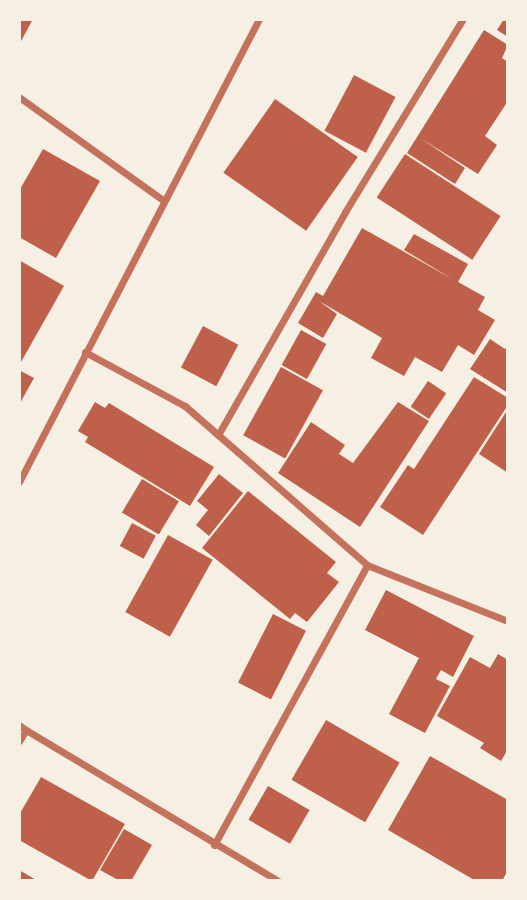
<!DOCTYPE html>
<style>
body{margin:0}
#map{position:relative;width:527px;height:900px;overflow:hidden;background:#f6efe4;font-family:"Fira Sans Condensed",sans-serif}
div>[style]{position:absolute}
.building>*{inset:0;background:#bf614a;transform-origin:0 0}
.minor>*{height:7px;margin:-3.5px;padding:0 3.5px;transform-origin:3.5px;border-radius:3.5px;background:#c5725c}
span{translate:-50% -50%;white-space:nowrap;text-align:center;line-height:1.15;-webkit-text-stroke:7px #f6efe4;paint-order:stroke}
.frame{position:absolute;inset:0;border:21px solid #f6efe4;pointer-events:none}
</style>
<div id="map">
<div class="building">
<div style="clip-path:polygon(19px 19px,33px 19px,19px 45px)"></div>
<div style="clip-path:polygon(504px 19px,508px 19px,508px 37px,497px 30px)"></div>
<div style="clip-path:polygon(484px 30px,508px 45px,502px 58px,508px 62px,508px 101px,485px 136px,497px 145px,478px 174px,420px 138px,465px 168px,455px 184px,407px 153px)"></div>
<div style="left:354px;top:75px;width:47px;height:63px;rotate:28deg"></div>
<div style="left:275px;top:99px;width:101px;height:90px;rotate:35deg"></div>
<div style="clip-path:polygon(43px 149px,100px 181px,56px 258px,19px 237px,19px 191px)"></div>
<div style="left:405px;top:154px;width:114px;height:52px;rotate:33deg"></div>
<div style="clip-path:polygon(362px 228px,454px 280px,404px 250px,414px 234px,468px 264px,458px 282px,485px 297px,478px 310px,495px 320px,474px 355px,458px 345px,442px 372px,415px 357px,404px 376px,371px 358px,382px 338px,319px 301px,337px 314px,323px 338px,298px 323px,316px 292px,323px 296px)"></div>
<div style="clip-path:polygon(19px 260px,64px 286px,21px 362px,19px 361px)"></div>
<div style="left:203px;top:326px;width:40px;height:47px;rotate:28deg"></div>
<div style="left:301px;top:330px;width:29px;height:40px;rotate:29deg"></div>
<div style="clip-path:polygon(490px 339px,505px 349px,508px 345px,508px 393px,470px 369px)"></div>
<div style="left:281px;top:367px;width:48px;height:78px;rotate:29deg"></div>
<div style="clip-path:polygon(19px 370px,34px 378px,19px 405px)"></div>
<div style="clip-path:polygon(474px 377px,508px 398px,508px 405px,423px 535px,380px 507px,408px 465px,414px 469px)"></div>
<div style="left:428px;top:381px;width:22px;height:31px;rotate:34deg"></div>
<div style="clip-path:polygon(95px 402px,105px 408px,109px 403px,214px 467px,190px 506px,85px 442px,88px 437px,78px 431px)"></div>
<div style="clip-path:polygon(398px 402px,429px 421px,360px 527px,278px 473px,311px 422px,345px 445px,339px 454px,353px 463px)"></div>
<div style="clip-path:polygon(508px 409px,508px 473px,479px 454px)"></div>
<div style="clip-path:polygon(219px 474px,243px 493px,209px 536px,196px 525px,208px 510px,197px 501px)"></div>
<div style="left:142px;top:479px;width:43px;height:39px;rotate:31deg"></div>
<div style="clip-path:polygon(248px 491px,336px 562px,327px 573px,339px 582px,307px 622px,295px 613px,290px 619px,202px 548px)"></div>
<div style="left:132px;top:523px;width:27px;height:26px;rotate:28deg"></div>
<div style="left:168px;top:535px;width:51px;height:88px;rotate:29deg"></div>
<div style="clip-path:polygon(386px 590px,474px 636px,453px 677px,441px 670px,436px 679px,450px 686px,425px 733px,389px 714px,419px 658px,365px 630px)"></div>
<div style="left:273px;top:614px;width:37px;height:77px;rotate:27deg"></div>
<div style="clip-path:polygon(498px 654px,508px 660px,508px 749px,501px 761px,480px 748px,484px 743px,437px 716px,470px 657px,490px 668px)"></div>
<div style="left:326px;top:720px;width:85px;height:69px;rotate:30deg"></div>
<div style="clip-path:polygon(430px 756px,508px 800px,508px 870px,502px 881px,476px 881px,388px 830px)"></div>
<div style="clip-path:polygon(41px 777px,125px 824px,92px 881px,19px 840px,19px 815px)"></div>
<div style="left:268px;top:786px;width:48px;height:39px;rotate:30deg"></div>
<div style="clip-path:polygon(124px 829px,152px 845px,131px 881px,120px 881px,100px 870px)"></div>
<div style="clip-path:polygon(19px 870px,38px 881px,19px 881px)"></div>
</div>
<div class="minor">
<div style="left:19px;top:97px;width:178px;rotate:35.6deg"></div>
<div style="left:85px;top:352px;width:114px;rotate:28.4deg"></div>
<div style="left:185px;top:406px;width:242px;rotate:41.1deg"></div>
<div style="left:367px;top:565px;width:152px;rotate:21.7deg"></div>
<div style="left:218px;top:435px;width:257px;rotate:-60.3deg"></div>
<div style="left:345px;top:212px;width:226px;rotate:-58.6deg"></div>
<div style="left:19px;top:482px;width:522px;rotate:-62.6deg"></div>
<div style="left:19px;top:725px;width:9px;rotate:36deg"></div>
<div style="left:26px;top:730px;width:13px;rotate:122deg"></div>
<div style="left:26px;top:730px;width:294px;rotate:30.9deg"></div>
<div style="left:214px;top:845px;width:319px;rotate:-61.3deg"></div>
</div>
<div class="frame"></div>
</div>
